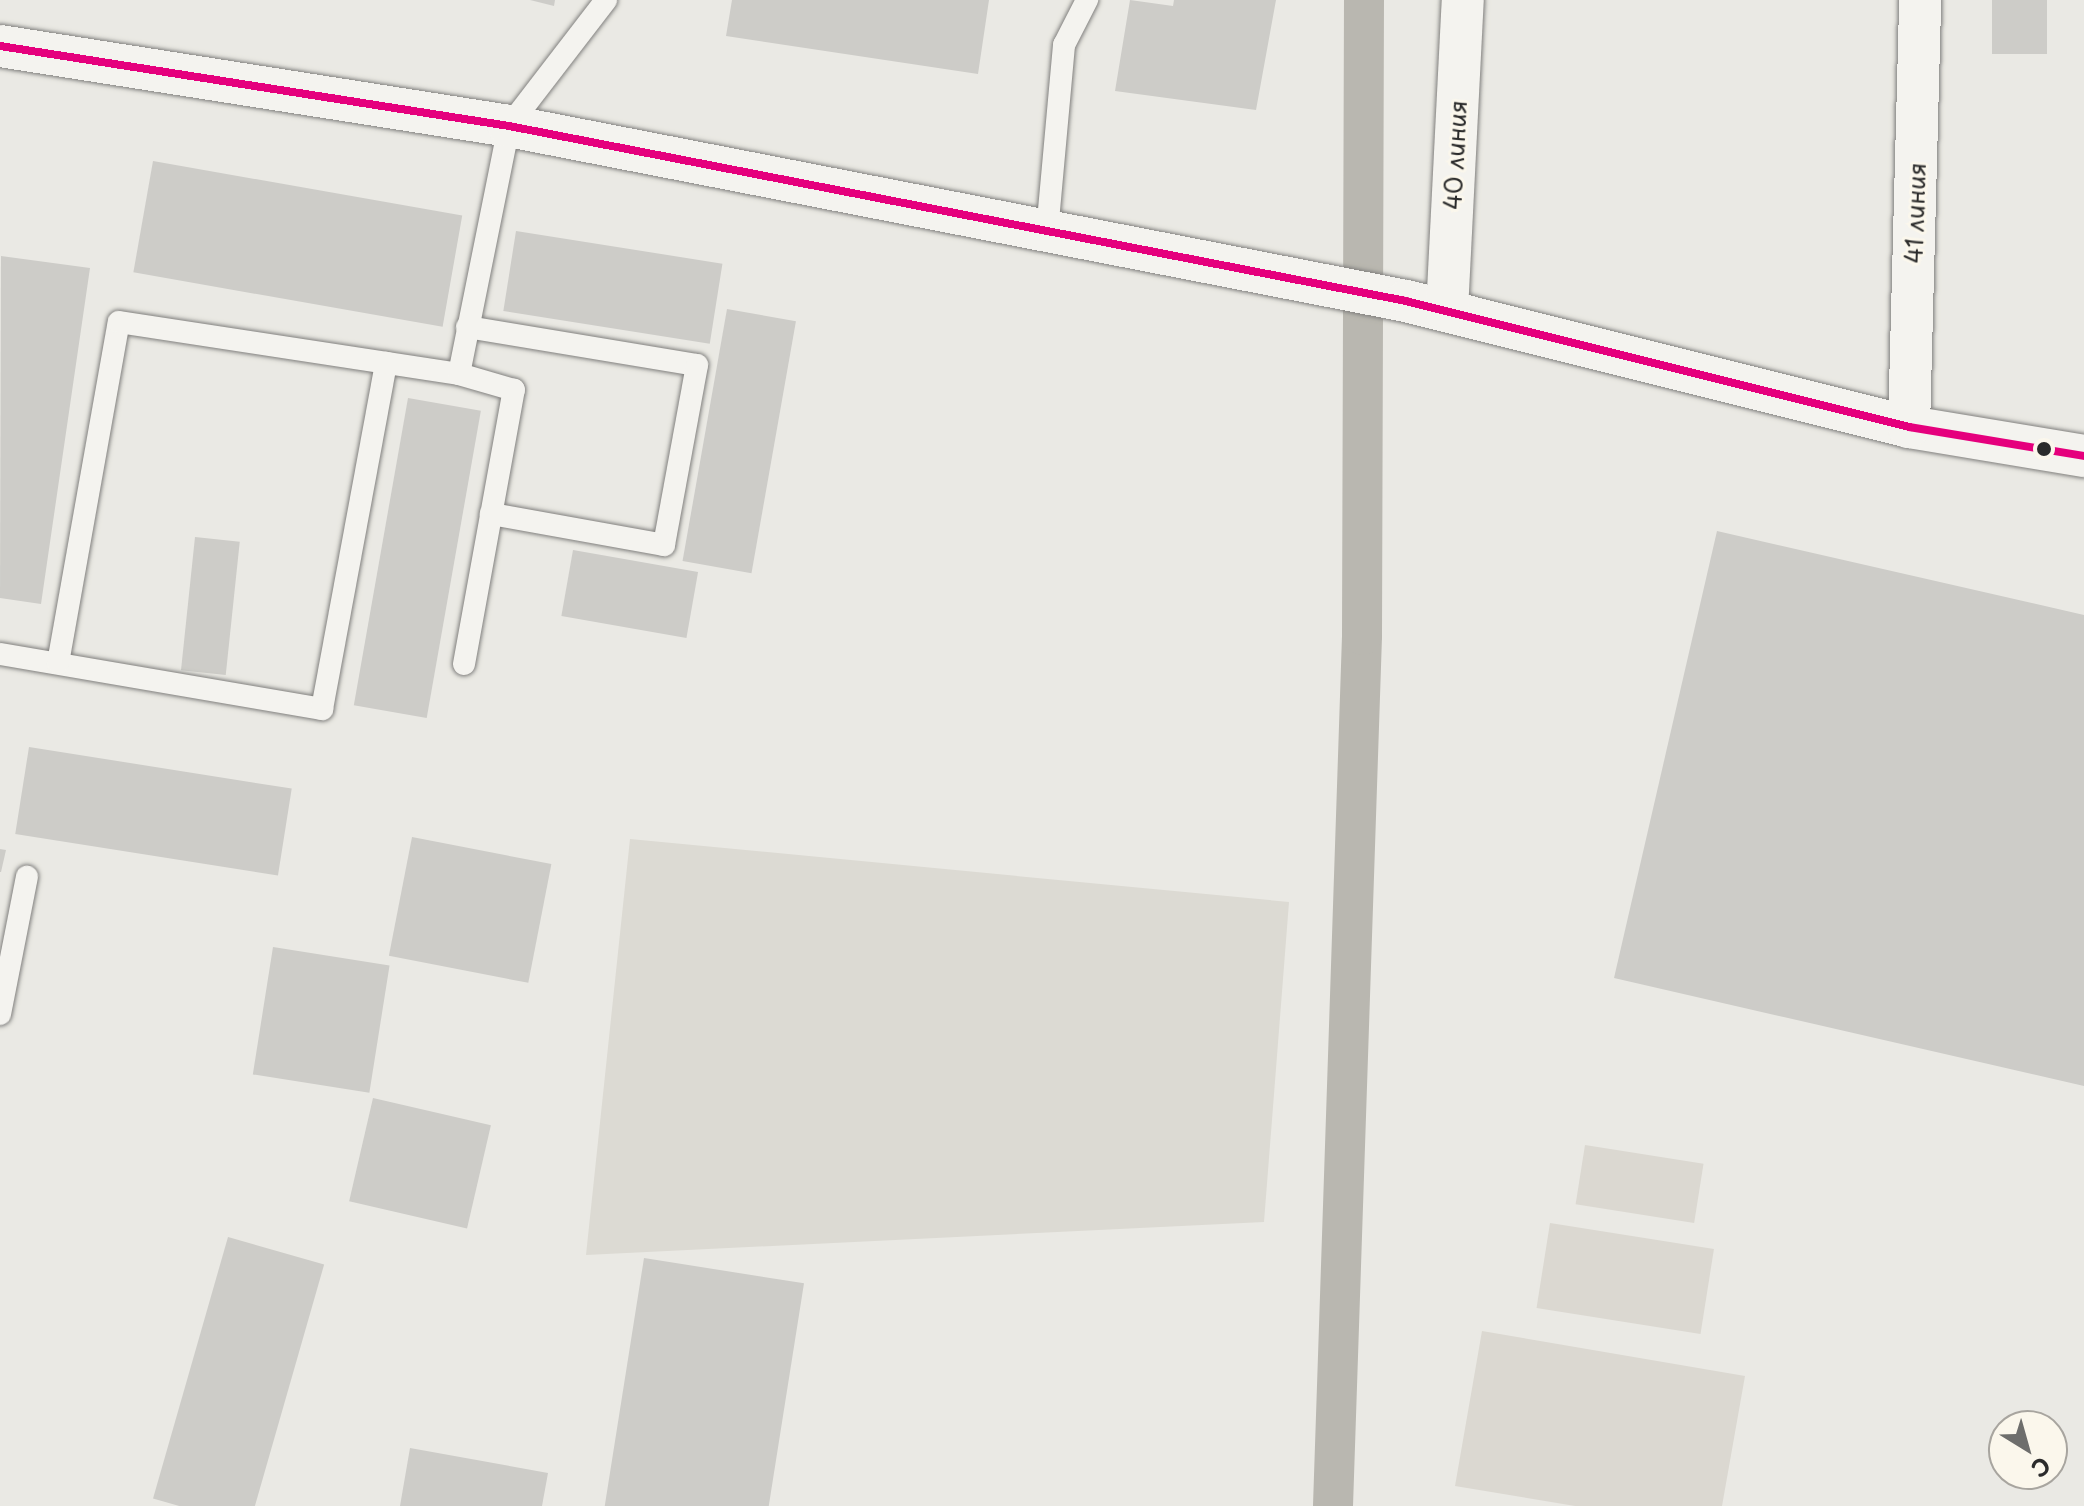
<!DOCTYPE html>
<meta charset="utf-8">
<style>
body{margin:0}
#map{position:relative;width:2084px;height:1506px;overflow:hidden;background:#eae9e4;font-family:"Playpen Sans",sans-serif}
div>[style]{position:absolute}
.built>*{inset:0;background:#dcdad3}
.green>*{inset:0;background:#dbd8d1;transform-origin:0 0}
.canal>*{height:40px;margin:-20px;padding:0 20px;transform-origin:20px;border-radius:20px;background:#b9b7b0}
.building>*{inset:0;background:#cdccc8;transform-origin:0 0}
.roads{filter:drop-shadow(0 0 2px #81807e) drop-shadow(0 0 2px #81807e)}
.service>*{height:22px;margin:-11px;padding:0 11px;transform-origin:11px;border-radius:11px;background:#f4f3ef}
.minor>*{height:42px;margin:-21px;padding:0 21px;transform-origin:21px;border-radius:21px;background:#f4f3ef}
.bus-1>*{height:8px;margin:-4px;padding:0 4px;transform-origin:4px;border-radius:4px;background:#e5007d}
.dots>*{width:22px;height:22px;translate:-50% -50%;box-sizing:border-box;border:4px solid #fbf7ec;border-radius:50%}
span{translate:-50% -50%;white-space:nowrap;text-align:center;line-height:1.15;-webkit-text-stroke:6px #fbf7ec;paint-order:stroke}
.street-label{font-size:24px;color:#2b2b2b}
.north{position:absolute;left:1988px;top:1410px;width:80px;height:80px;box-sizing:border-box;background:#fbf7ec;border:2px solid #a8a59f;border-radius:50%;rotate:143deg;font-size:22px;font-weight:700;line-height:32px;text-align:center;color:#2b2b2b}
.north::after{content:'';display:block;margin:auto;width:28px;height:36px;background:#6e6e6c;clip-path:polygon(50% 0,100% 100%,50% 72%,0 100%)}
</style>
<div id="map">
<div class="built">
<div style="clip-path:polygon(630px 839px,1289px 902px,1264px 1222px,586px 1255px)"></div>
</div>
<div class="green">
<div style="left:1585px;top:1145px;width:120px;height:60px;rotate:9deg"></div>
<div style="left:1550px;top:1223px;width:166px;height:86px;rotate:9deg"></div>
<div style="clip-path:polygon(1482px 1331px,1745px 1376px,1722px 1506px,1575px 1506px,1455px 1486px)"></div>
</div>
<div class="canal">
<div style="left:1333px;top:1506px;width:871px;rotate:-88.09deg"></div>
<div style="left:1362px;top:635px;width:635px;rotate:-89.82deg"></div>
</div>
<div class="building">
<div style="clip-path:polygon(530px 0,555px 0,554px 6px)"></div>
<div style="clip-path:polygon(732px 0,989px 0,978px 74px,726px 36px)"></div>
<div style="clip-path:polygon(1130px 0,1173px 6px,1174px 0,1276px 0,1256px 110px,1115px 91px)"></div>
<div style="left:1992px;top:0;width:55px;height:54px"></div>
<div style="left:153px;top:161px;width:314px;height:113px;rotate:10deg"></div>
<div style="left:516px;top:231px;width:209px;height:81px;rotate:9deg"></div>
<div style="clip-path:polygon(1px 256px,90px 268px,41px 604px,0 598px)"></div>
<div style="left:727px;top:309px;width:70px;height:256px;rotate:10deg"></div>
<div style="left:408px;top:398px;width:74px;height:312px;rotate:10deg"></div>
<div style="clip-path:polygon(1717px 531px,2084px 615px,2084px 1086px,1614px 978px)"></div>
<div style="left:195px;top:537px;width:45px;height:134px;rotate:6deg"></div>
<div style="left:573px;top:550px;width:127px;height:67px;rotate:10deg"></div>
<div style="left:29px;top:747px;width:266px;height:88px;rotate:9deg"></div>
<div style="left:412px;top:837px;width:142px;height:121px;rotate:11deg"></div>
<div style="clip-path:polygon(0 849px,6px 850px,1px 872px,0 872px)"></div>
<div style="left:273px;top:947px;width:118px;height:129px;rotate:9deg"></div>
<div style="left:373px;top:1098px;width:121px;height:106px;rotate:13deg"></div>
<div style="left:228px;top:1237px;width:100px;height:272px;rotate:16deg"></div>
<div style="left:644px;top:1258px;width:162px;height:251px;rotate:9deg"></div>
<div style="clip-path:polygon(410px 1448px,548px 1473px,542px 1506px,400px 1506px)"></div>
</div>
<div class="roads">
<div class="service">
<div style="left:1047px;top:232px;width:188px;rotate:-84.8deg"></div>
<div style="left:1064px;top:45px;width:51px;rotate:-62.9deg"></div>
<div style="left:467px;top:327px;width:233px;rotate:9.4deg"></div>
<div style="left:697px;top:365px;width:183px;rotate:100.4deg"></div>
<div style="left:664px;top:545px;width:176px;rotate:-169.8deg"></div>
<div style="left:0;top:654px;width:327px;rotate:9.7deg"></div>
<div style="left:322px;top:709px;width:352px;rotate:-79.5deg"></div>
<div style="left:58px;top:663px;width:346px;rotate:-79.9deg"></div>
<div style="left:119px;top:322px;width:344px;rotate:8.7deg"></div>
<div style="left:464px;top:664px;width:279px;rotate:-79.7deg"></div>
<div style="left:514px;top:390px;width:57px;rotate:-163.8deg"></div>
<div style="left:459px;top:374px;width:253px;rotate:-78.6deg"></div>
<div style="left:509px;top:126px;width:159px;rotate:-52.4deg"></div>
<div style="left:0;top:1014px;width:140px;rotate:-78.9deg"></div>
</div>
<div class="minor">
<div style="left:0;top:46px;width:515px;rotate:8.93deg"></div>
<div style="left:509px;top:126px;width:914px;rotate:11.04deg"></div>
<div style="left:1406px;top:301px;width:519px;rotate:14.06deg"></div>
<div style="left:1909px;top:427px;width:177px;rotate:9.4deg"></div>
<div style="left:1447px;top:311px;width:311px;rotate:-87.1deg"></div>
<div style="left:1909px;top:427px;width:427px;rotate:-88.5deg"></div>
</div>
</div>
<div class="bus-1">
<div style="left:0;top:46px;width:515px;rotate:8.93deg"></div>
<div style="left:509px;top:126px;width:914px;rotate:11.04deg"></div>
<div style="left:1406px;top:301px;width:519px;rotate:14.06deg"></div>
<div style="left:1909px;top:427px;width:177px;rotate:9.4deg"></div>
</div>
<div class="dots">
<div style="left:2044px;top:449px;background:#2b2b2b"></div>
</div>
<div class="street-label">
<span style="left:1455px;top:155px;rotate:-87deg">40 линия</span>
<span style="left:1915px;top:213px;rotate:-88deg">41 линия</span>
</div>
<div class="north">С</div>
</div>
